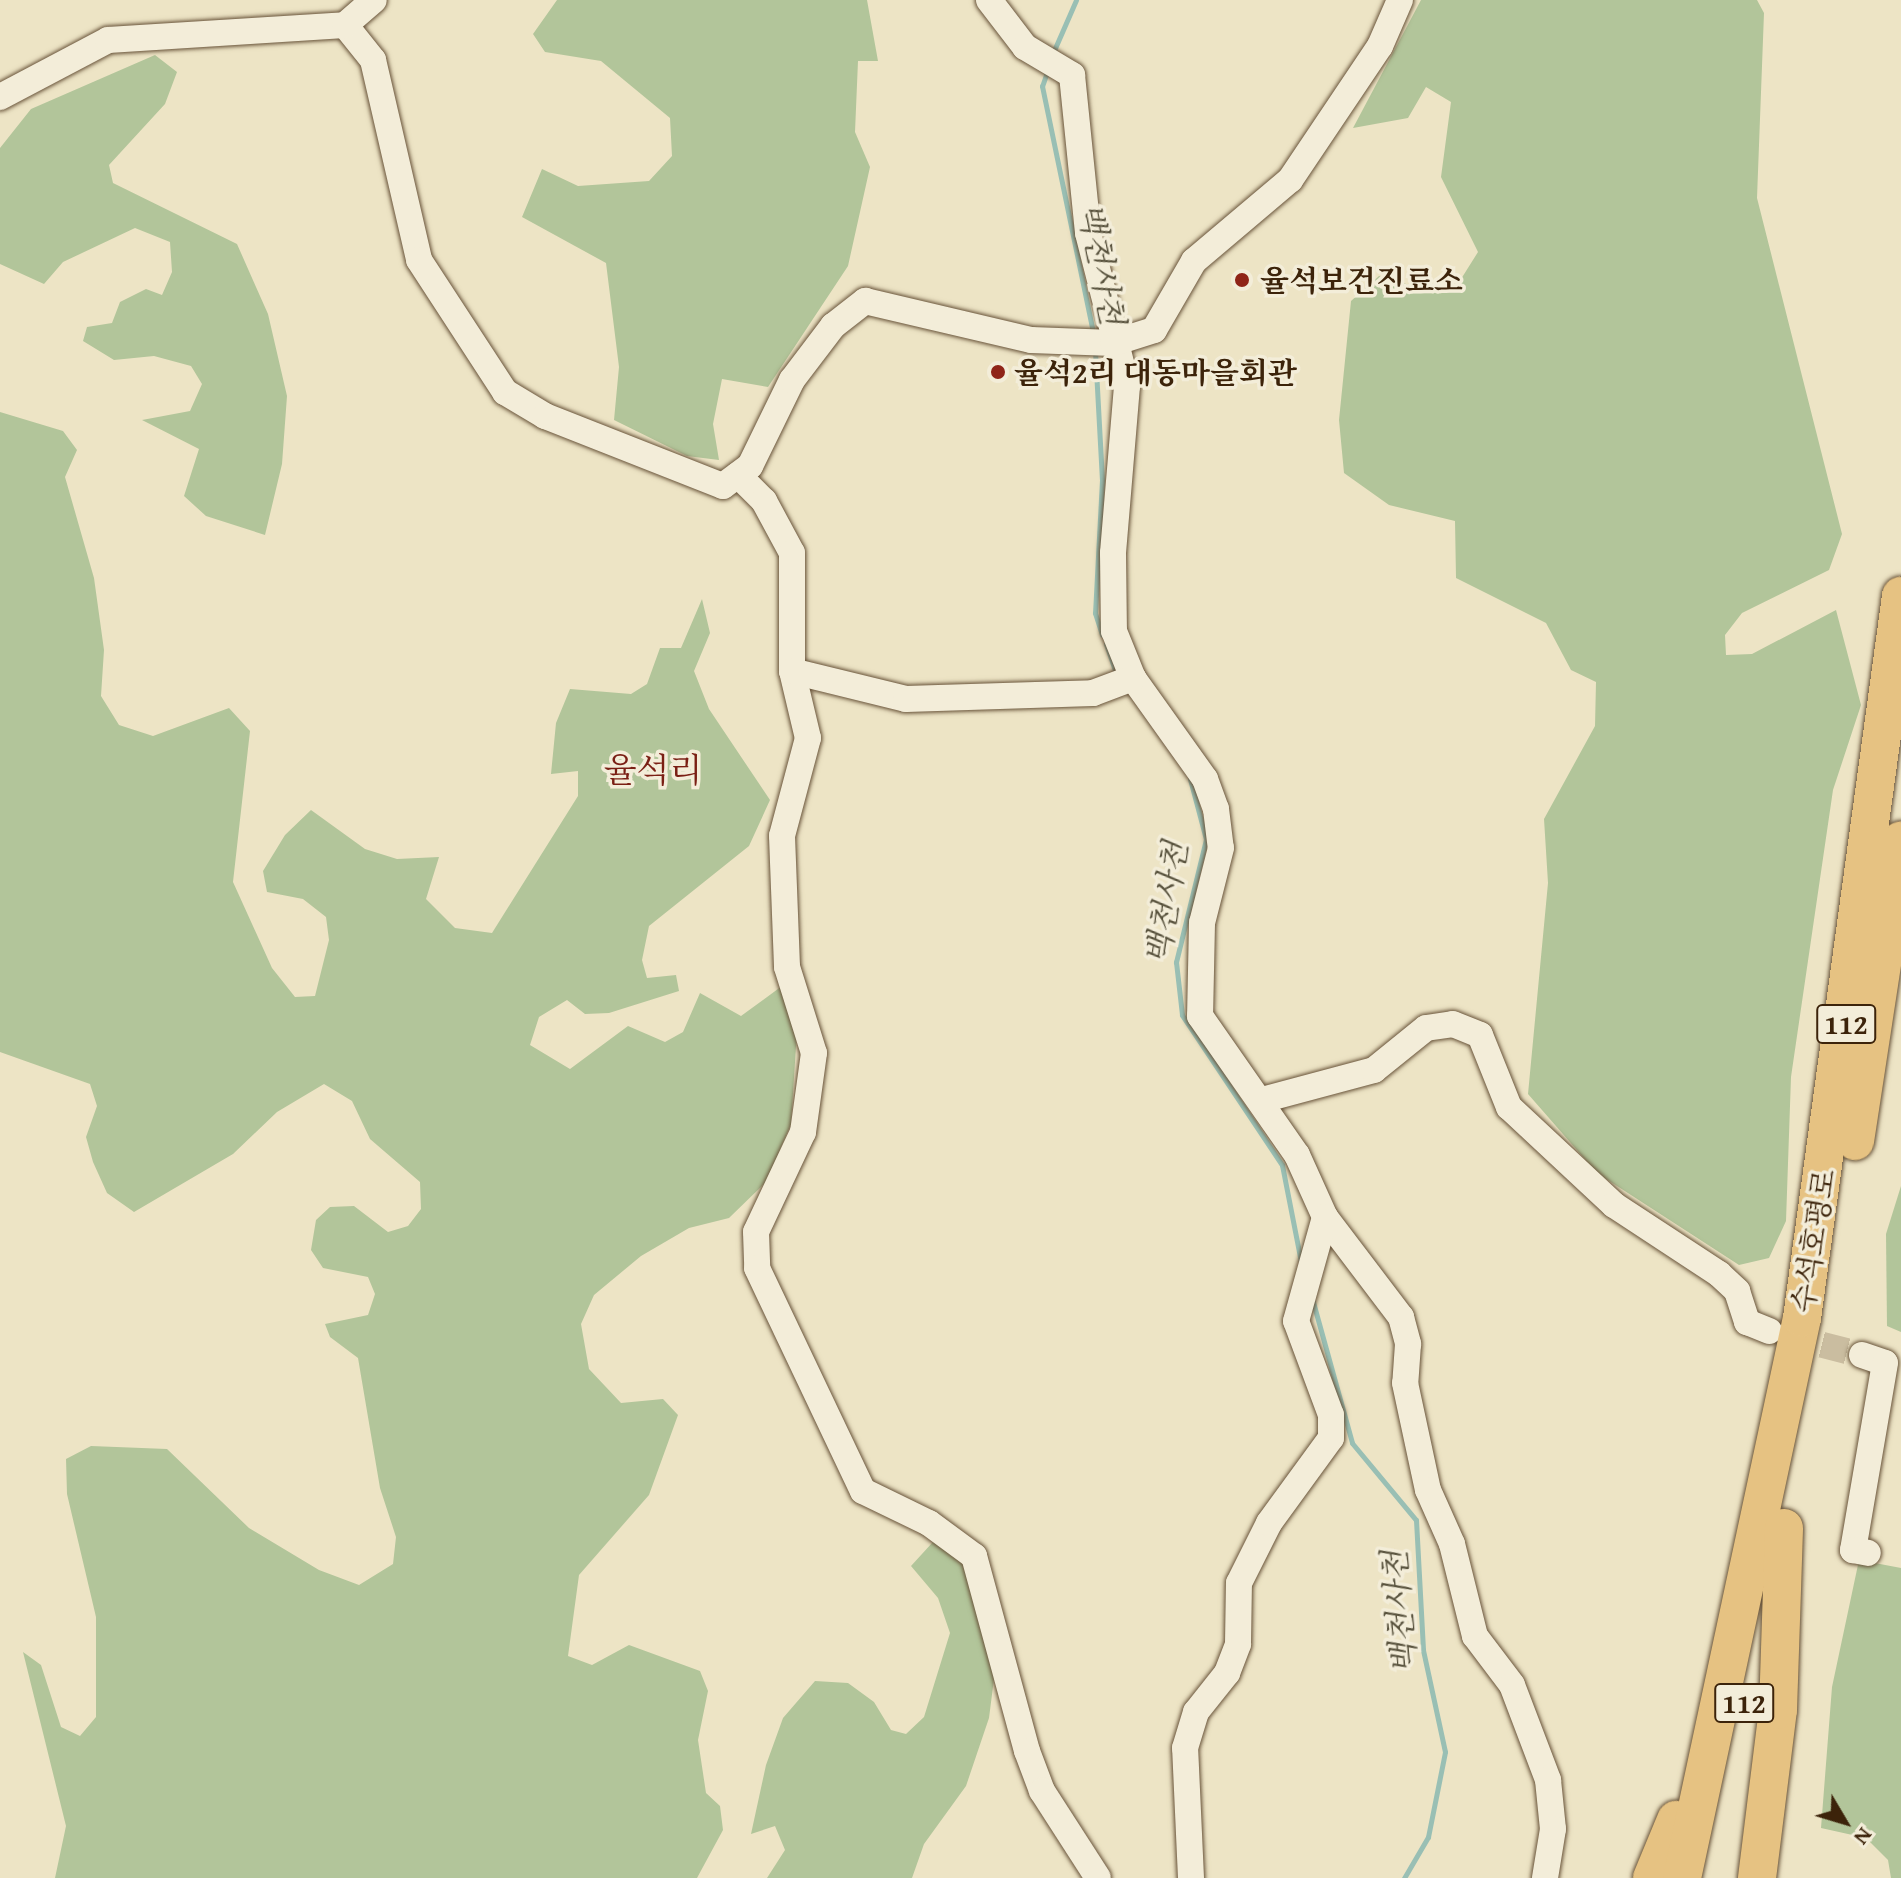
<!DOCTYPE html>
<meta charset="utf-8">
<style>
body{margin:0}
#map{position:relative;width:1901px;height:1878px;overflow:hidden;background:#ede4c5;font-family:"Gentium Book Plus","Noto Serif KR",serif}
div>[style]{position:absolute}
.green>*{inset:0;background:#b2c59a}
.stream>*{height:5px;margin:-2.5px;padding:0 2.5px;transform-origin:2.5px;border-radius:2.5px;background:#99bfb4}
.minor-tunnel>*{height:26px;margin-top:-13px;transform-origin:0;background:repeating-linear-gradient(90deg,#cabda0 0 26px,transparent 0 39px)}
.roads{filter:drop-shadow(0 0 2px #685339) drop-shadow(0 0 2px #685339)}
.minor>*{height:26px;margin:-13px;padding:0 13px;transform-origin:13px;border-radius:13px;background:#f3edd9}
.highway>*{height:38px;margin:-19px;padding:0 19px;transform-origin:19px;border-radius:19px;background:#e6c282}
.dots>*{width:22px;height:22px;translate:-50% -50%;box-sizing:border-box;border:4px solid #f3edd9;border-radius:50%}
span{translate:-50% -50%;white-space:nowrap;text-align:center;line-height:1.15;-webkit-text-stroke:7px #f3edd9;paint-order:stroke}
.shield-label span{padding:2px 6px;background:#f3edd9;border:2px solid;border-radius:6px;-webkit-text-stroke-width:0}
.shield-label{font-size:28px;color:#3c230a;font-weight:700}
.poi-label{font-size:30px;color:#3c230a;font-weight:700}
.left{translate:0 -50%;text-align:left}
.street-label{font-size:30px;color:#3c230a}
.water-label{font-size:32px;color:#58523d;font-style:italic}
.quarter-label{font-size:34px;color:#7a1f14}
.north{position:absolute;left:1805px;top:1782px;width:80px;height:80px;-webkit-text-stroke:6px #f3edd9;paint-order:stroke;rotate:128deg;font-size:22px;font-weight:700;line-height:32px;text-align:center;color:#3c230a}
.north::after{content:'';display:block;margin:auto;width:28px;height:36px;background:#3c230a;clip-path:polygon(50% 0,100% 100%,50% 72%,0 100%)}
</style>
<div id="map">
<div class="green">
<div style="clip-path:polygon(557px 0,867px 0,878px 61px,858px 61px,855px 132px,870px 167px,848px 266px,768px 387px,722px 379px,713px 424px,719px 460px,687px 456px,614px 420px,619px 367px,606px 263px,522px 217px,542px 169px,578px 186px,649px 181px,672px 156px,670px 118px,601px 61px,545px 52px,533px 34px)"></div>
<div style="clip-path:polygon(1421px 0,1757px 0,1764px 13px,1757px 198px,1842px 534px,1829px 570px,1742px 613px,1725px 635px,1726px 655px,1752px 654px,1836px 610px,1861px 705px,1833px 790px,1791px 1077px,1786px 1221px,1769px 1258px,1739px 1265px,1597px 1173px,1528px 1094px,1548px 883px,1544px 819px,1595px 726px,1596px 682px,1571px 670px,1546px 623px,1456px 578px,1455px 521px,1389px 505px,1344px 473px,1339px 420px,1351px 301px,1379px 276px,1423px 289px,1456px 287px,1478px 252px,1441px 177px,1451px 102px,1426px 87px,1408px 118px,1353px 128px)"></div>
<div style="clip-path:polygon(155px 55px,177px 72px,165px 104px,109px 165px,113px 183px,237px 244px,268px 314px,287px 396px,282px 464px,265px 535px,206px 516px,184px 496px,199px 449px,142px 420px,190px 411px,202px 384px,191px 366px,154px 356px,114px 360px,83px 341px,87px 327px,112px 323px,120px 302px,146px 289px,162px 295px,172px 272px,170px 242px,135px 228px,63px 262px,44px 284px,0 264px,0 148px,31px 109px)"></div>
<div style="clip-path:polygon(0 412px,63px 431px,77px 450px,65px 477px,94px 578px,104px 650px,101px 696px,119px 725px,153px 736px,229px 708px,250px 731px,233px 882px,272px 968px,295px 997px,315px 996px,329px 940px,326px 917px,303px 899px,267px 892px,263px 871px,285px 835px,311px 810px,365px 849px,397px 859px,439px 857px,426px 899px,455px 928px,492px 933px,578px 796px,578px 771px,551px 774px,556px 723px,570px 689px,631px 694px,647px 684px,660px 648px,681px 648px,702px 599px,710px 633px,694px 671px,709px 709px,770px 800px,749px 846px,649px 926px,642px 960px,647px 978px,676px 975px,679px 991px,609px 1013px,585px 1014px,567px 1000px,539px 1017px,530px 1045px,570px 1069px,628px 1026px,665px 1042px,683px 1032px,700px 993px,741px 1016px,782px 986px,797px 1031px,791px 1124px,766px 1182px,729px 1218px,689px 1228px,641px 1256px,594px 1295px,581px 1324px,589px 1369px,621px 1403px,663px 1399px,678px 1415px,649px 1495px,579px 1575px,568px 1656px,592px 1665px,629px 1645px,700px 1671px,708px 1691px,698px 1740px,706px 1793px,720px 1806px,723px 1830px,697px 1878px,55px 1878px,66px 1826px,23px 1652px,41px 1665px,61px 1727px,80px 1736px,96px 1717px,96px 1617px,67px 1494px,66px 1459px,91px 1446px,167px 1449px,249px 1528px,319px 1570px,359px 1585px,393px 1564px,396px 1537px,380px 1488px,358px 1358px,330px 1337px,325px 1324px,368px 1315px,375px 1294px,368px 1277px,323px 1268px,311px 1250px,316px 1220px,330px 1207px,354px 1206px,388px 1232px,408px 1226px,421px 1209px,420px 1182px,370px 1139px,352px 1101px,324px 1084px,277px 1112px,233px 1154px,134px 1212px,107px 1193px,93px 1162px,86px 1137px,97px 1106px,90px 1084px,0 1052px)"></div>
<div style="clip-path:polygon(1901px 1186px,1901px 1332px,1887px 1326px,1886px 1234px)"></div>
<div style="clip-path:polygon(943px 1531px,962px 1551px,996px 1663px,989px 1718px,966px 1786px,924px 1844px,912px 1878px,767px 1878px,785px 1850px,775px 1826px,751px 1834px,766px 1765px,783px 1718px,815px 1681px,848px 1683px,874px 1702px,891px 1730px,906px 1734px,924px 1717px,950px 1633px,938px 1598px,911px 1566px)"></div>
<div style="clip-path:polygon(1859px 1560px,1901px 1568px,1901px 1878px,1891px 1878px,1888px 1860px,1866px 1838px,1821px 1828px,1832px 1687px)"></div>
</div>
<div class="stream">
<div style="left:1052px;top:55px;width:60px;rotate:-66.4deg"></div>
<div style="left:1048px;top:69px;width:18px;rotate:109deg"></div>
<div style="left:1042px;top:86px;width:252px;rotate:78.3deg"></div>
<div style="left:1095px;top:351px;width:129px;rotate:86.9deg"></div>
<div style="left:1102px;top:480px;width:133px;rotate:93deg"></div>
<div style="left:1095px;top:613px;width:23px;rotate:72deg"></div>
<div style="left:1106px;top:644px;width:34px;rotate:71deg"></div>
<div style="left:1190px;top:779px;width:62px;rotate:75.1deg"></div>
<div style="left:1206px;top:839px;width:127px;rotate:103.7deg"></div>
<div style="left:1176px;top:962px;width:53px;rotate:83.5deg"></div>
<div style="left:1182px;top:1015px;width:180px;rotate:56.3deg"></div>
<div style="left:1282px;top:1165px;width:99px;rotate:78.9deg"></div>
<div style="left:1313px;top:1302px;width:146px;rotate:74.5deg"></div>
<div style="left:1352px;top:1443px;width:100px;rotate:50.3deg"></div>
<div style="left:1416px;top:1520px;width:130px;rotate:86.9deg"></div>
<div style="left:1423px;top:1650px;width:104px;rotate:77.8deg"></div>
<div style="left:1445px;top:1752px;width:87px;rotate:101.3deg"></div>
<div style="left:1428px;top:1837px;width:48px;rotate:120.3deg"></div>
</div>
<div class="minor-tunnel">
<div style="left:1784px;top:1335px;width:81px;rotate:14.4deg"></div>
</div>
<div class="roads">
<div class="minor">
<div style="left:989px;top:0;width:59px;rotate:52.5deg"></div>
<div style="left:1025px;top:47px;width:55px;rotate:30.8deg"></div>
<div style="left:1072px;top:75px;width:159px;rotate:84.2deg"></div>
<div style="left:1088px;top:233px;width:158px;rotate:75.7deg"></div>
<div style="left:1127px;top:386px;width:168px;rotate:94.8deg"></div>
<div style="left:1113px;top:553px;width:78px;rotate:89.3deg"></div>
<div style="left:1114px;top:631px;width:51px;rotate:68deg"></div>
<div style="left:1133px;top:678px;width:124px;rotate:54.5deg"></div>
<div style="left:1205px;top:779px;width:32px;rotate:70deg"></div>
<div style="left:1216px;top:809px;width:39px;rotate:83deg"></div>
<div style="left:1221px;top:848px;width:77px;rotate:104.2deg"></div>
<div style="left:1202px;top:923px;width:93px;rotate:91.2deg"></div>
<div style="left:1200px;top:1016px;width:169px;rotate:55.1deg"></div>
<div style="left:1297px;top:1155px;width:68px;rotate:65.7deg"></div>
<div style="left:1325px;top:1217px;width:126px;rotate:52.8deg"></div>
<div style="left:1401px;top:1317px;width:28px;rotate:75deg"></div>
<div style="left:1408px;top:1344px;width:39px;rotate:94deg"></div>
<div style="left:1405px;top:1383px;width:109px;rotate:77.9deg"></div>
<div style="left:1428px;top:1490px;width:59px;rotate:66deg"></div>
<div style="left:1452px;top:1544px;width:95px;rotate:76deg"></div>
<div style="left:1475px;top:1636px;width:61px;rotate:52.9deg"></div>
<div style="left:1512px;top:1685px;width:102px;rotate:69.2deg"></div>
<div style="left:1548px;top:1780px;width:49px;rotate:84.2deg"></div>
<div style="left:1553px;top:1829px;width:50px;rotate:99.3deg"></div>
<div style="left:345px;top:25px;width:45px;rotate:51.3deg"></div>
<div style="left:373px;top:60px;width:205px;rotate:77deg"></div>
<div style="left:419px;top:260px;width:158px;rotate:56.9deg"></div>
<div style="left:505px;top:392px;width:47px;rotate:31deg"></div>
<div style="left:545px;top:416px;width:191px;rotate:21.5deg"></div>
<div style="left:723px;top:486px;width:34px;rotate:-37deg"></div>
<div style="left:750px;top:466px;width:96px;rotate:-64deg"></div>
<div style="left:792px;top:380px;width:68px;rotate:-52.8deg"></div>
<div style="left:833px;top:326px;width:41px;rotate:-38deg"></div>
<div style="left:865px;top:301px;width:171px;rotate:13.2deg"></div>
<div style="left:1031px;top:340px;width:82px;rotate:2.1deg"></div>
<div style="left:0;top:97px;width:122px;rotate:-27.8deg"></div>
<div style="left:108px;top:40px;width:237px;rotate:-3.6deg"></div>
<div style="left:345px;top:25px;width:38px;rotate:-41deg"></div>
<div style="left:1113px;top:343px;width:43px;rotate:-17.6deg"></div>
<div style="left:1154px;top:330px;width:80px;rotate:-59.9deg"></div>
<div style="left:1194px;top:261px;width:126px;rotate:-40.2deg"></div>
<div style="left:1290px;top:180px;width:161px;rotate:-56.1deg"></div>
<div style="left:1380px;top:46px;width:50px;rotate:-66.5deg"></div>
<div style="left:738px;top:475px;width:37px;rotate:45deg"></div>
<div style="left:764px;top:501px;width:59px;rotate:61.7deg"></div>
<div style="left:792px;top:553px;width:118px;rotate:90deg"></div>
<div style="left:792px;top:671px;width:69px;rotate:76.6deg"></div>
<div style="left:808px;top:738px;width:101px;rotate:104.9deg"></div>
<div style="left:782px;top:836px;width:131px;rotate:87.8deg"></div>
<div style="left:787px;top:967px;width:90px;rotate:72.6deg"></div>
<div style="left:814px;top:1053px;width:80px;rotate:97.9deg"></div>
<div style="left:803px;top:1132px;width:110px;rotate:115.2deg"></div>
<div style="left:756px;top:1232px;width:36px;rotate:88deg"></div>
<div style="left:757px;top:1268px;width:247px;rotate:64.6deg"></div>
<div style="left:863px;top:1491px;width:73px;rotate:25.9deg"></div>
<div style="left:929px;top:1523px;width:56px;rotate:36.3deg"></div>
<div style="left:974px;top:1556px;width:202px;rotate:74.8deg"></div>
<div style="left:1027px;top:1751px;width:43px;rotate:69.4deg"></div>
<div style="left:1042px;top:1791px;width:103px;rotate:57.2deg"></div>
<div style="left:792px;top:671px;width:117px;rotate:13.8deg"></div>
<div style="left:906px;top:699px;width:187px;rotate:-1.8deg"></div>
<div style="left:1093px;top:693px;width:43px;rotate:-20.6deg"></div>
<div style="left:1262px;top:1100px;width:116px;rotate:-15deg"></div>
<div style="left:1374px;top:1070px;width:67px;rotate:-38.9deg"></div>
<div style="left:1426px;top:1028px;width:27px;rotate:-8deg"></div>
<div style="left:1453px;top:1024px;width:29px;rotate:22deg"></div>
<div style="left:1480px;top:1035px;width:78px;rotate:68.1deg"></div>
<div style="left:1509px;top:1107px;width:144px;rotate:43deg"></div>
<div style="left:1614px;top:1205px;width:126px;rotate:33.3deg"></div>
<div style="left:1719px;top:1274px;width:25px;rotate:43deg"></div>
<div style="left:1737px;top:1291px;width:33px;rotate:72deg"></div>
<div style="left:1747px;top:1322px;width:24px;rotate:22deg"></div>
<div style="left:1862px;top:1355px;width:24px;rotate:19deg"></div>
<div style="left:1885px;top:1363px;width:190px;rotate:99.7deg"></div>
<div style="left:1853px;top:1550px;width:15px;rotate:11deg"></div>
<div style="left:1191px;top:1878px;width:130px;rotate:-92.6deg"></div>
<div style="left:1185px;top:1748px;width:38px;rotate:-73deg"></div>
<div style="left:1196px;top:1712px;width:50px;rotate:-51.5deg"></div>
<div style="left:1227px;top:1673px;width:31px;rotate:-69deg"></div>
<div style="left:1238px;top:1644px;width:61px;rotate:-89.1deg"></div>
<div style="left:1239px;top:1583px;width:67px;rotate:-63.4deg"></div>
<div style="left:1269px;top:1523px;width:105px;rotate:-53.9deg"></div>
<div style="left:1331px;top:1438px;width:23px;rotate:-90deg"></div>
<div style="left:1331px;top:1415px;width:100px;rotate:-110.4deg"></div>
<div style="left:1296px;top:1321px;width:108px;rotate:-74.4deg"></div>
</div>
<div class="highway">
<div style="left:1855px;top:1141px;width:304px;rotate:-81.3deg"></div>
<div style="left:1652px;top:1878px;width:63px;rotate:-67.5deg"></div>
<div style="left:1682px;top:1878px;width:573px;rotate:-77.91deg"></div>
<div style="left:1802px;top:1318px;width:729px;rotate:-82.19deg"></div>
<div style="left:1757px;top:1878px;width:169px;rotate:-82.9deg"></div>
<div style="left:1778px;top:1710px;width:182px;rotate:-88.1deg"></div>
</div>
</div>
<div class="dots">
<div style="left:1242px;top:280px;background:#8f2418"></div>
<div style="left:998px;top:372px;background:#8f2418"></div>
</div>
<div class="shield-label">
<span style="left:1846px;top:1024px">112</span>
<span style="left:1744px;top:1703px">112</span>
</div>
<div class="poi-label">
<span class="left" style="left:1260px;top:280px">율석보건진료소</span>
<span class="left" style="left:1014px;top:372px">율석2리 대동마을회관</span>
</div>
<div class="street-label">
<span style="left:1813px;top:1241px;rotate:-81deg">수석호평로</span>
</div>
<div class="water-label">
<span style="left:1101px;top:264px;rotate:79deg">백천사천</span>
<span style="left:1167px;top:903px;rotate:-81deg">백천사천</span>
<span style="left:1400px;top:1612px;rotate:-95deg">백천사천</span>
</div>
<div class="quarter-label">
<span style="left:653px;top:770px">율석리</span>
</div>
<div class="north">N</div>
</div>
